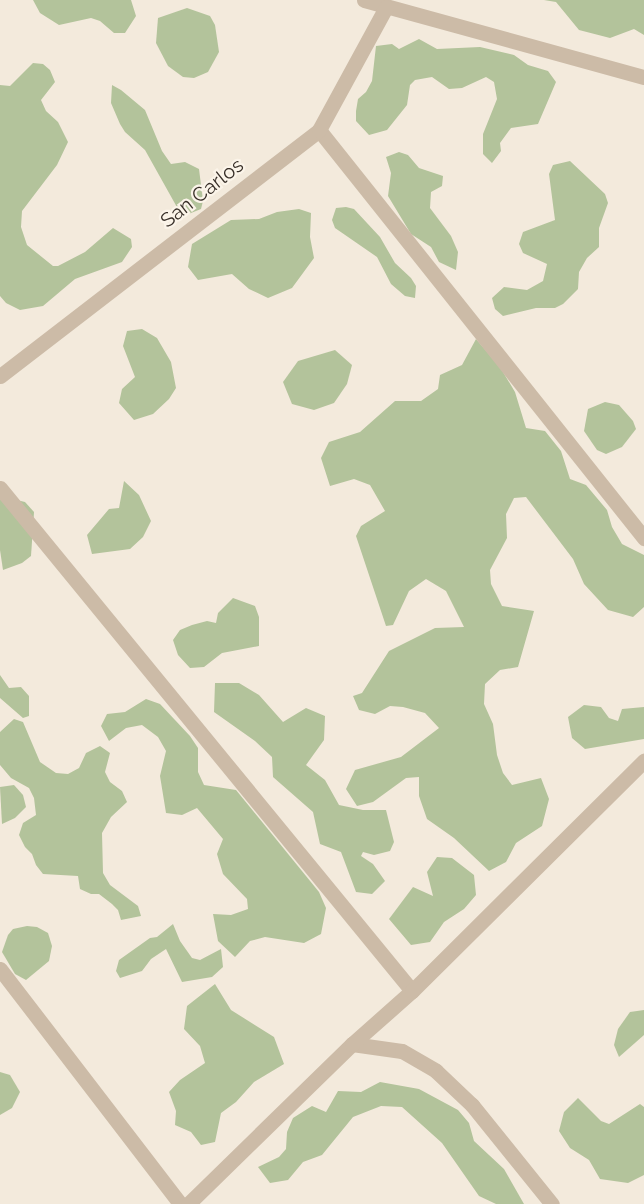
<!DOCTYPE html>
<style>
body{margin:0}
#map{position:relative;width:644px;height:1204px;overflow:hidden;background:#f3eadc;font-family:Raleway,sans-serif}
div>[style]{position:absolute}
.green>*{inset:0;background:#b3c39b}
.minor>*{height:15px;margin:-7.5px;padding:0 7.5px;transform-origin:7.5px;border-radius:7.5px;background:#ccbba7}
span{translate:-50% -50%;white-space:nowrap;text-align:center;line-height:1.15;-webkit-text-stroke:4.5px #fbf4e9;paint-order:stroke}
.street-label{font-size:20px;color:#382f28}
</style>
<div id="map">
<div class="green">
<div style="clip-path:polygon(33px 0,131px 0,136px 16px,125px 33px,114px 33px,100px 21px,91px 18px,59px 25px,40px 13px)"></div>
<div style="clip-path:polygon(544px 0,644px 0,644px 35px,634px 29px,610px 38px,579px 30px,556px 2px)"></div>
<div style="clip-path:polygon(187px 8px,210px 16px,215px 25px,219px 52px,208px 72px,194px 78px,183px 77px,168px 66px,156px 43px,158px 18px)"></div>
<div style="clip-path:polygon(419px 39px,437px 49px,480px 47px,514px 55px,528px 65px,548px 71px,556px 82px,538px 124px,511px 128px,500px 143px,501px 151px,492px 163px,483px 154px,483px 134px,497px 99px,494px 82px,486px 77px,462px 88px,449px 89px,432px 77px,415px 80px,410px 85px,407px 105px,387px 130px,369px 135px,356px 121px,356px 111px,358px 99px,366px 92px,372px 81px,376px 46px,392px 44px,399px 49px)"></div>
<div style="clip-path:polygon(33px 63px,43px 64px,50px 70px,55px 82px,41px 100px,46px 111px,58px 122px,68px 142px,57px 165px,22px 211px,21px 227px,27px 245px,53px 266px,58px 266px,85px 252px,113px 228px,131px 239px,132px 247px,122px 262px,75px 279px,43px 306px,20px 310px,6px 303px,0 296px,0 85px,10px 86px)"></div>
<div style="clip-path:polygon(112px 85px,121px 90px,145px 110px,162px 151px,171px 164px,185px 162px,199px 169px,203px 201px,201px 209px,186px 215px,178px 209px,145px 150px,125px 132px,120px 124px,111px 103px)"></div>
<div style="clip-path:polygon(399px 152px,408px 155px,419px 168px,443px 176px,442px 186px,431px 192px,430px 208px,451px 236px,458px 252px,456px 270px,439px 262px,431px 247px,411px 234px,388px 196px,391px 173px,386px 157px)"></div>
<div style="clip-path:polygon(570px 161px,605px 194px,608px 203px,599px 228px,599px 247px,587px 258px,579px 272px,578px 289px,563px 304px,555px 308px,536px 308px,503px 316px,495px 309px,492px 298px,504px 287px,527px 290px,543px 281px,547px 264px,523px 253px,519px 244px,523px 232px,555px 220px,549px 174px,553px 165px)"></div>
<div style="clip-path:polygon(346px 207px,354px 209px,380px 237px,395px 263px,411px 278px,416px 286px,415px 298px,405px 296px,391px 284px,377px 257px,335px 228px,332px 220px,336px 208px)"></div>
<div style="clip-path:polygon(299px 209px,311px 213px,310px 237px,314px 258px,292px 288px,268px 298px,249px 289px,232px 274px,198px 280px,188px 267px,192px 244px,231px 220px,259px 219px,277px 212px)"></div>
<div style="clip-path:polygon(142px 329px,157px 338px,171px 362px,176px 388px,169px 399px,153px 414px,134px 420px,119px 403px,122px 389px,135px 377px,123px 346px,127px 331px)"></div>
<div style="clip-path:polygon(476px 339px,500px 367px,515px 392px,526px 428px,545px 431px,561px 451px,570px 479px,586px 485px,607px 510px,612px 527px,622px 544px,644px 555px,644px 607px,633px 617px,608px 610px,584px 584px,573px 559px,526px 497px,514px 498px,506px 514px,507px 538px,490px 570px,491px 584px,502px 606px,534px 611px,518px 667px,500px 670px,485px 684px,484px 704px,493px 724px,497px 755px,503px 773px,512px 785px,541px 778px,549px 799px,542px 826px,516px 843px,506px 862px,489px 871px,454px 838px,427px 819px,419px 796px,419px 777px,406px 778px,373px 802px,357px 806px,346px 789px,355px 770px,401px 757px,439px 728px,425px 713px,403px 707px,390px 706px,375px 714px,359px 710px,353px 696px,362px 693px,389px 651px,435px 628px,464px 627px,446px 591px,426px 579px,409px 591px,393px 625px,386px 626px,356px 536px,361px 526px,385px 511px,370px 485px,354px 479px,330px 486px,321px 458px,329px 442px,360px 432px,395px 401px,421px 401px,438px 389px,440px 375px,462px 365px)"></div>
<div style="clip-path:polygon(335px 350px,352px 365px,347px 384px,334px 403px,314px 410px,292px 404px,283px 382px,298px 361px)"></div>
<div style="clip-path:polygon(605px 402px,619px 405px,633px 421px,636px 429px,622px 447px,606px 454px,597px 450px,584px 431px,588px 409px)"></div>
<div style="clip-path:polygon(124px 481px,139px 495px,151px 521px,143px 537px,130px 549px,92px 554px,87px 535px,109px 509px,119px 508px)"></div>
<div style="clip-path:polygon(0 496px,25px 502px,34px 512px,31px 556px,22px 563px,3px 570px,0 550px)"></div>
<div style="clip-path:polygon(233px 598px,255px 606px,259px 617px,259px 646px,222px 653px,204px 667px,190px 668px,178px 655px,173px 640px,180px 630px,192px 625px,207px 621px,216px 623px,218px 613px)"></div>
<div style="clip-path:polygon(0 675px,9px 688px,21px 687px,29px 696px,29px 716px,23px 718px,0 698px)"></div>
<div style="clip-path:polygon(215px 683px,239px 683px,259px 695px,283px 722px,306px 708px,325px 716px,324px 740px,306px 765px,325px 780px,339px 805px,363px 810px,386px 810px,394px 842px,390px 851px,374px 855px,363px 852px,361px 856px,373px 864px,385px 881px,372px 894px,356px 892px,341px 852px,320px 844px,313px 812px,273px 777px,272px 757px,255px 741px,214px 712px)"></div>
<div style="clip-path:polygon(146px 699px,160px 704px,190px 736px,198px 748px,198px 772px,204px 785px,236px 790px,319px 892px,326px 908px,321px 934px,304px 943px,265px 937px,250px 941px,235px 957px,218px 941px,213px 914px,231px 915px,248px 909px,247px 899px,223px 874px,217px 854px,223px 839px,197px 808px,182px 815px,166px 813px,160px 776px,166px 751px,158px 737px,142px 725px,126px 728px,109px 741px,101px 726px,107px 714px,125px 712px)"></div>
<div style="clip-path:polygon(584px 705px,601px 707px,609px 718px,618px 721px,622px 709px,644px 707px,644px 739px,585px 749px,572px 738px,568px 717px)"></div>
<div style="clip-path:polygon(14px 719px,23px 722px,40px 762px,56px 773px,68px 774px,79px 768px,86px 753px,100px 746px,110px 753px,105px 772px,110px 782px,122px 791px,127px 802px,111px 817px,102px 833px,103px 873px,110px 885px,138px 906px,141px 916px,121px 920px,118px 910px,112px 904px,99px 894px,91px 894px,80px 889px,78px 876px,43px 874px,36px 865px,32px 854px,25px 847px,19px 835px,23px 823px,36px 815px,34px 798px,29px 788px,11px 778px,0 765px,0 732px)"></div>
<div style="clip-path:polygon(14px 785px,23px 795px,26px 807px,15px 818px,2px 824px,0 787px)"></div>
<div style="clip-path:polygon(437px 857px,452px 858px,474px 875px,476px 895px,464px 909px,444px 922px,430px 942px,411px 945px,389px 919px,413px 887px,433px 896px,427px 872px)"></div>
<div style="clip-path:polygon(173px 924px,180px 941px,192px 958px,200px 960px,221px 949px,223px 967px,212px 977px,182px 982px,166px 949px,151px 959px,142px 971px,120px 978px,116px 971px,119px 960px,150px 938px,157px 937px)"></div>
<div style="clip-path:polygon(27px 926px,37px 927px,48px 933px,52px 946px,49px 961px,26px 980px,15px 974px,2px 952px,8px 935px,13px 929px)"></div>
<div style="clip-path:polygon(215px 984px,231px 1010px,274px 1037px,284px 1064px,254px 1082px,236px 1102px,221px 1113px,215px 1142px,201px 1145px,191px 1132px,175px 1125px,176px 1111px,169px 1092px,180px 1080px,205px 1063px,200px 1046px,184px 1029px,187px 1006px)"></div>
<div style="clip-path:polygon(644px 1010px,644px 1035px,619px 1057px,614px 1045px,618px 1029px,630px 1012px)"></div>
<div style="clip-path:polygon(0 1072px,10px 1075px,20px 1092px,12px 1108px,0 1115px)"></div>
<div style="clip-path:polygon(380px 1082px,419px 1089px,458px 1110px,469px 1123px,474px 1141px,504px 1169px,524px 1204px,496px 1204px,479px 1196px,442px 1143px,402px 1107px,381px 1106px,353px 1117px,322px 1155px,303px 1162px,288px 1180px,270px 1183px,258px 1167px,279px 1157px,286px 1149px,287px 1132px,293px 1118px,312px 1106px,326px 1112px,338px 1091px,361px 1092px)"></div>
<div style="clip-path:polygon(578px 1098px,601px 1121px,609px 1124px,640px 1104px,644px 1107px,644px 1175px,628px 1183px,600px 1179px,589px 1160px,570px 1148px,559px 1131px,564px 1112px)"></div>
</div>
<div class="minor">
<div style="left:364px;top:0;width:290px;rotate:15.4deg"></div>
<div style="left:319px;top:130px;width:522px;rotate:51.46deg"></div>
<div style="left:0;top:376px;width:403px;rotate:-37.6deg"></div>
<div style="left:319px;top:130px;width:140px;rotate:-61.4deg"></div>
<div style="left:0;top:488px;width:650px;rotate:50.68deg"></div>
<div style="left:0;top:969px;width:296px;rotate:52.5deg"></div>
<div style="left:352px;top:1044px;width:50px;rotate:8deg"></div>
<div style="left:402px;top:1051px;width:39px;rotate:30deg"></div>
<div style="left:436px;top:1071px;width:50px;rotate:43.4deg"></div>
<div style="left:472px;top:1105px;width:127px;rotate:51.1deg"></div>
<div style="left:188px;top:1204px;width:229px;rotate:-44.3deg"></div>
<div style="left:352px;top:1044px;width:80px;rotate:-41.5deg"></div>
<div style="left:412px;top:991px;width:327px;rotate:-44.8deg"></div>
</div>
<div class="street-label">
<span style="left:202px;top:193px;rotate:-38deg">San Carlos</span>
</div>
</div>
